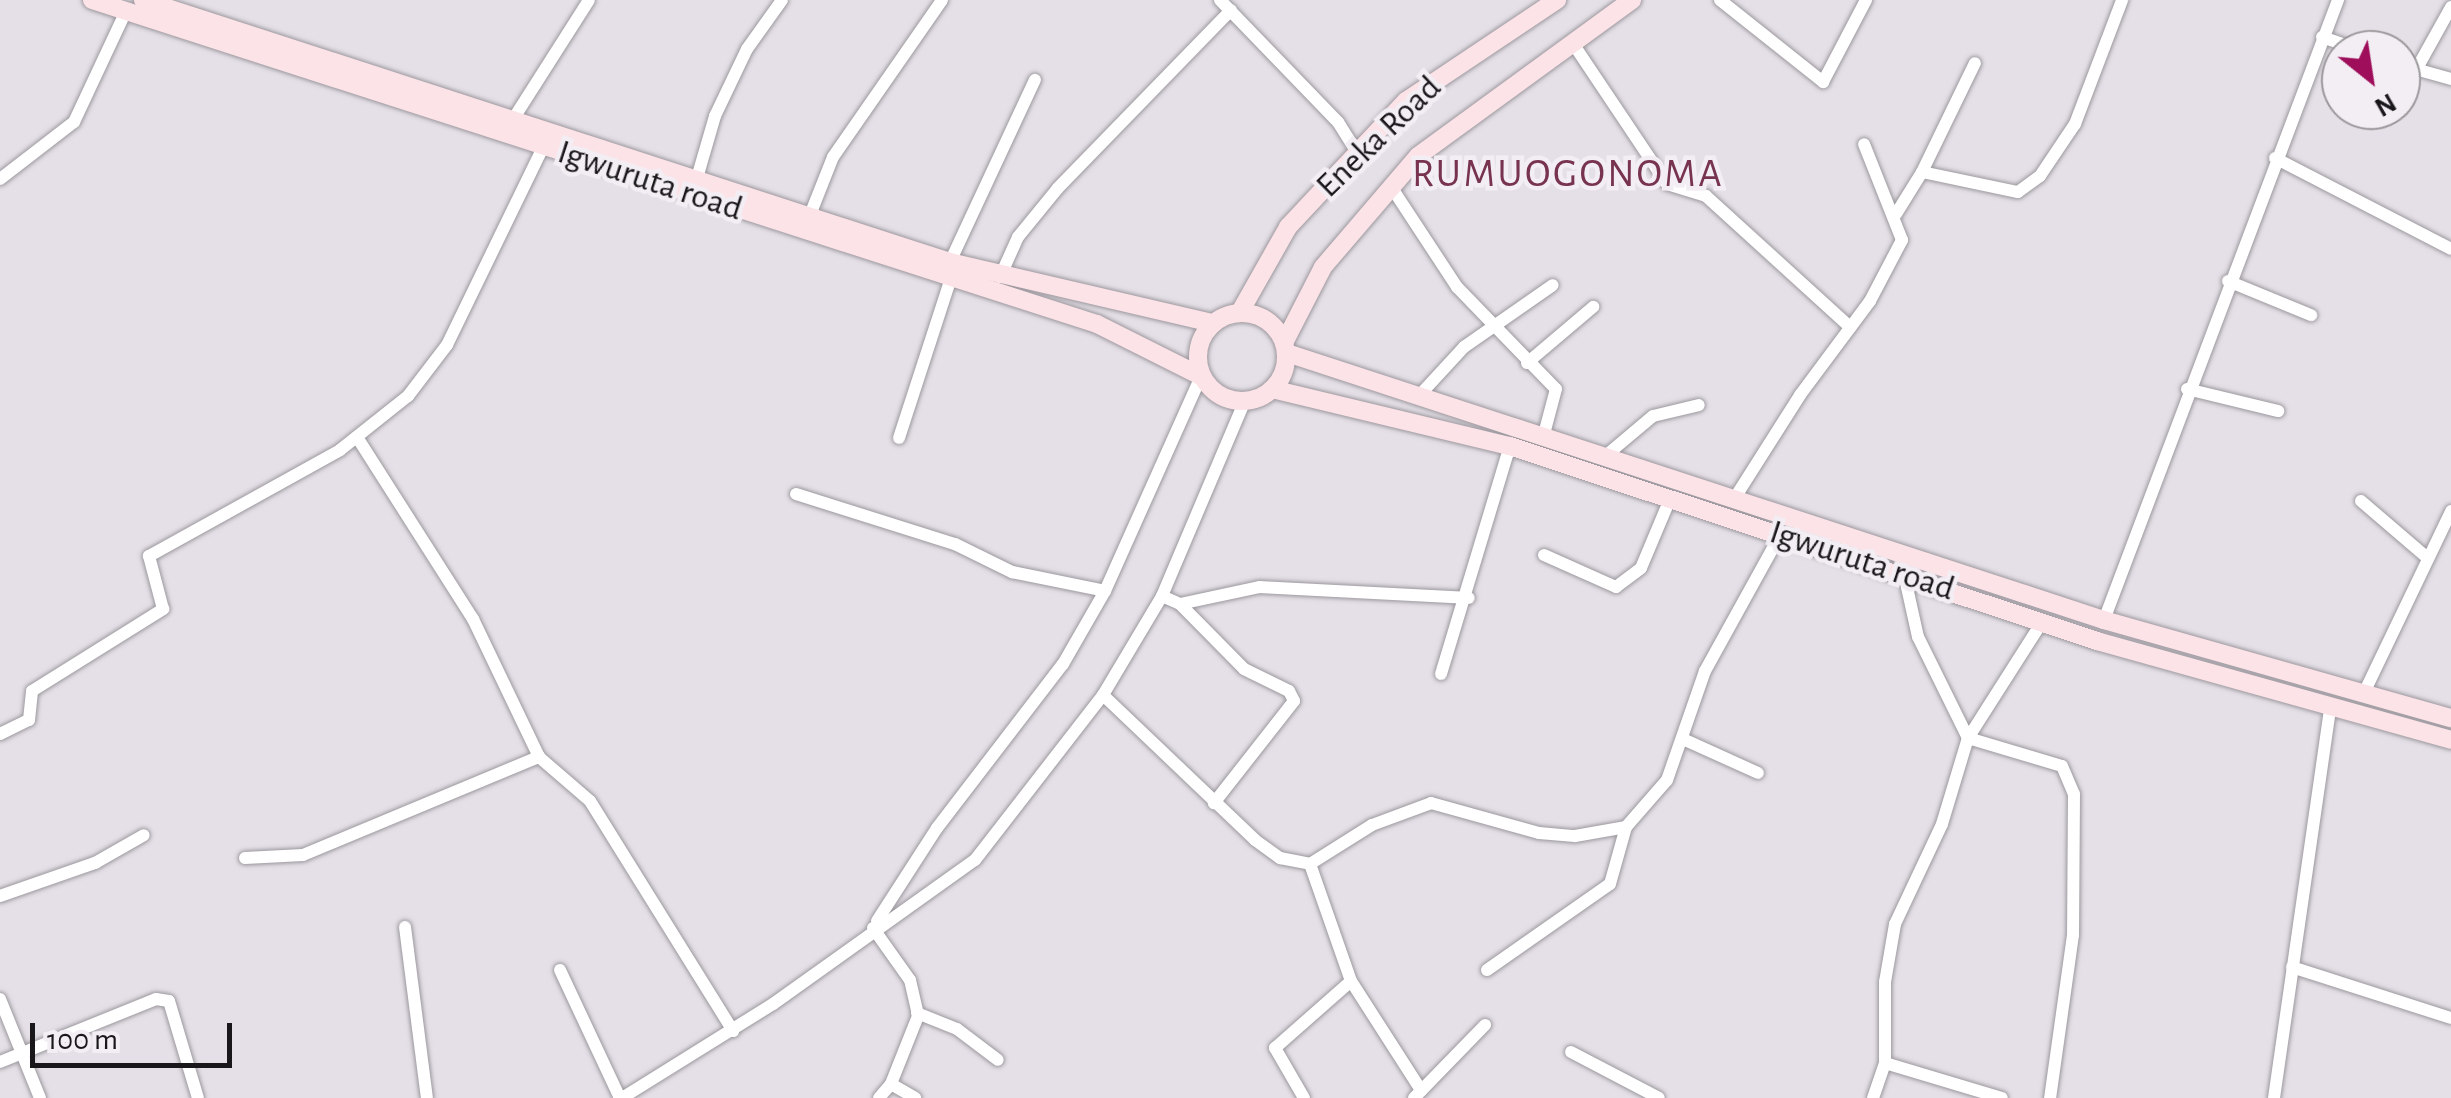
<!DOCTYPE html>
<style>
body{margin:0}
#map{position:relative;width:2451px;height:1098px;overflow:hidden;background:#e5e0e7;font-family:"Alegreya Sans",sans-serif}
div>[style]{position:absolute}
.roads{filter:drop-shadow(0 0 2px #9c989e) drop-shadow(0 0 2px #9c989e)}
.minor>*{height:12px;margin:-6px;padding:0 6px;transform-origin:6px;border-radius:6px;background:#fff}
.secondary>*{height:18px;margin:-9px;padding:0 9px;transform-origin:9px;border-radius:9px;background:#fce3e7}
.secondary>.ring{margin:-9px;padding:0;box-sizing:content-box;background:none;border:18px solid #fce3e7;border-radius:50%}
span{translate:-50% -50%;white-space:nowrap;text-align:center;line-height:1.15;-webkit-text-stroke:9px #f2eef4;paint-order:stroke}
.street-label{font-size:35px;color:#191719}
.quarter-label{font-size:40px;color:#77334f;letter-spacing:2.5px}
.north{position:absolute;left:2321px;top:30px;width:100px;height:100px;box-sizing:border-box;background:#f2eef4;border:2px solid #9b989c;border-radius:50%;rotate:150deg;font-size:28px;font-weight:700;line-height:40px;text-align:center;color:#191719}
.north::after{content:'';display:block;margin:auto;width:35px;height:45px;background:#9e0e5a;clip-path:polygon(50% 0,100% 100%,50% 72%,0 100%)}
.scale{position:absolute;left:30px;top:1023px;width:202px;height:45px;box-sizing:border-box;border:5px solid #191719;border-top:0;padding-left:12px;font-size:30px;line-height:35px;white-space:nowrap;color:#191719;-webkit-text-stroke:8px #f2eef4;paint-order:stroke}
</style>
<div id="map">
<div class="roads">
<div class="minor">
<div style="left:1220px;top:0;width:170px;rotate:46deg"></div>
<div style="left:1338px;top:122px;width:34px;rotate:58deg"></div>
<div style="left:1720px;top:0;width:132px;rotate:38.5deg"></div>
<div style="left:1823px;top:82px;width:93px;rotate:-62.3deg"></div>
<div style="left:2322px;top:37px;width:39px;rotate:19deg"></div>
<div style="left:1572px;top:42px;width:171px;rotate:56.2deg"></div>
<div style="left:1667px;top:184px;width:41px;rotate:17.1deg"></div>
<div style="left:1706px;top:196px;width:195px;rotate:42.3deg"></div>
<div style="left:2401px;top:65px;width:52px;rotate:15.6deg"></div>
<div style="left:2416px;top:70px;width:72px;rotate:-60.9deg"></div>
<div style="left:512px;top:121px;width:143px;rotate:-57.5deg"></div>
<div style="left:2275px;top:158px;width:198px;rotate:27.3deg"></div>
<div style="left:1922px;top:172px;width:121px;rotate:-64.1deg"></div>
<div style="left:697px;top:178px;width:65px;rotate:-73.8deg"></div>
<div style="left:715px;top:116px;width:74px;rotate:-64.5deg"></div>
<div style="left:747px;top:49px;width:60px;rotate:-54.5deg"></div>
<div style="left:0;top:179px;width:93px;rotate:-37.6deg"></div>
<div style="left:74px;top:122px;width:123px;rotate:-64.9deg"></div>
<div style="left:1390px;top:185px;width:122px;rotate:56.7deg"></div>
<div style="left:1457px;top:287px;width:142px;rotate:45.9deg"></div>
<div style="left:1556px;top:389px;width:51px;rotate:104.9deg"></div>
<div style="left:1896px;top:214px;width:49px;rotate:-58.2deg"></div>
<div style="left:1922px;top:172px;width:98px;rotate:11.8deg"></div>
<div style="left:2018px;top:192px;width:27px;rotate:-36deg"></div>
<div style="left:2040px;top:176px;width:63px;rotate:-56.1deg"></div>
<div style="left:2075px;top:124px;width:133px;rotate:-69.2deg"></div>
<div style="left:810px;top:215px;width:62px;rotate:-68.4deg"></div>
<div style="left:833px;top:157px;width:191px;rotate:-55.2deg"></div>
<div style="left:950px;top:262px;width:201px;rotate:-65deg"></div>
<div style="left:1000px;top:277px;width:44px;rotate:-65.8deg"></div>
<div style="left:1018px;top:237px;width:63px;rotate:-50.8deg"></div>
<div style="left:1058px;top:188px;width:248px;rotate:-45.8deg"></div>
<div style="left:2228px;top:281px;width:90px;rotate:22.3deg"></div>
<div style="left:1527px;top:363px;width:87px;rotate:-40.3deg"></div>
<div style="left:2187px;top:389px;width:94px;rotate:13.6deg"></div>
<div style="left:1417px;top:398px;width:69px;rotate:-47.3deg"></div>
<div style="left:1464px;top:347px;width:108px;rotate:-34.9deg"></div>
<div style="left:357px;top:437px;width:216px;rotate:57.5deg"></div>
<div style="left:473px;top:619px;width:153px;rotate:64.4deg"></div>
<div style="left:899px;top:438px;width:168px;rotate:-72deg"></div>
<div style="left:1603px;top:458px;width:65px;rotate:-40deg"></div>
<div style="left:1653px;top:416px;width:47px;rotate:-13.4deg"></div>
<div style="left:796px;top:494px;width:167px;rotate:17.5deg"></div>
<div style="left:955px;top:544px;width:64px;rotate:26.2deg"></div>
<div style="left:1012px;top:572px;width:95px;rotate:11.5deg"></div>
<div style="left:1736px;top:496px;width:120px;rotate:-57.6deg"></div>
<div style="left:1800px;top:395px;width:117px;rotate:-53.3deg"></div>
<div style="left:1870px;top:301px;width:69px;rotate:-62.3deg"></div>
<div style="left:1902px;top:240px;width:103px;rotate:-111.6deg"></div>
<div style="left:2361px;top:501px;width:83px;rotate:40.6deg"></div>
<div style="left:1544px;top:555px;width:79px;rotate:24deg"></div>
<div style="left:1616px;top:587px;width:31px;rotate:-37deg"></div>
<div style="left:1641px;top:568px;width:75px;rotate:-67.2deg"></div>
<div style="left:1162px;top:596px;width:20px;rotate:24deg"></div>
<div style="left:1180px;top:604px;width:91px;rotate:45.4deg"></div>
<div style="left:1244px;top:669px;width:50px;rotate:26.1deg"></div>
<div style="left:1289px;top:691px;width:11px;rotate:63deg"></div>
<div style="left:1294px;top:701px;width:130px;rotate:128.1deg"></div>
<div style="left:1180px;top:604px;width:82px;rotate:-12deg"></div>
<div style="left:1260px;top:587px;width:209px;rotate:3deg"></div>
<div style="left:2104px;top:620px;width:663px;rotate:-69.32deg"></div>
<div style="left:2042px;top:622px;width:138px;rotate:122.5deg"></div>
<div style="left:1968px;top:738px;width:98px;rotate:16.6deg"></div>
<div style="left:2062px;top:766px;width:30px;rotate:67deg"></div>
<div style="left:2074px;top:794px;width:141px;rotate:90.4deg"></div>
<div style="left:2073px;top:935px;width:165px;rotate:98deg"></div>
<div style="left:1441px;top:674px;width:238px;rotate:-73.2deg"></div>
<div style="left:1103px;top:695px;width:210px;rotate:43.6deg"></div>
<div style="left:1255px;top:840px;width:31px;rotate:36deg"></div>
<div style="left:1280px;top:858px;width:31px;rotate:11deg"></div>
<div style="left:1310px;top:864px;width:124px;rotate:70.7deg"></div>
<div style="left:1351px;top:981px;width:130px;rotate:57.3deg"></div>
<div style="left:2363px;top:695px;width:204px;rotate:-64.4deg"></div>
<div style="left:0;top:734px;width:32px;rotate:-26deg"></div>
<div style="left:29px;top:720px;width:29px;rotate:-84deg"></div>
<div style="left:32px;top:691px;width:155px;rotate:-32deg"></div>
<div style="left:163px;top:609px;width:55px;rotate:-104.8deg"></div>
<div style="left:149px;top:556px;width:218px;rotate:-29deg"></div>
<div style="left:340px;top:450px;width:87px;rotate:-38.5deg"></div>
<div style="left:408px;top:396px;width:64px;rotate:-52.6deg"></div>
<div style="left:447px;top:345px;width:220px;rotate:-64.1deg"></div>
<div style="left:1685px;top:740px;width:80px;rotate:24.3deg"></div>
<div style="left:245px;top:858px;width:58px;rotate:-3deg"></div>
<div style="left:303px;top:855px;width:256px;rotate:-22.6deg"></div>
<div style="left:539px;top:757px;width:67px;rotate:40.8deg"></div>
<div style="left:590px;top:801px;width:271px;rotate:58.1deg"></div>
<div style="left:1310px;top:864px;width:73px;rotate:-32.2deg"></div>
<div style="left:1372px;top:825px;width:63px;rotate:-20.4deg"></div>
<div style="left:1431px;top:803px;width:112px;rotate:15.5deg"></div>
<div style="left:1539px;top:833px;width:36px;rotate:5deg"></div>
<div style="left:1575px;top:836px;width:52px;rotate:-10deg"></div>
<div style="left:1626px;top:827px;width:62px;rotate:-48.9deg"></div>
<div style="left:1667px;top:780px;width:115px;rotate:-70.8deg"></div>
<div style="left:1705px;top:671px;width:155px;rotate:-61.1deg"></div>
<div style="left:0;top:896px;width:101px;rotate:-19.2deg"></div>
<div style="left:95px;top:863px;width:56px;rotate:-29.7deg"></div>
<div style="left:877px;top:921px;width:111px;rotate:-57.2deg"></div>
<div style="left:937px;top:828px;width:207px;rotate:-52.5deg"></div>
<div style="left:1063px;top:664px;width:84px;rotate:-60.1deg"></div>
<div style="left:1105px;top:591px;width:235px;rotate:-65.9deg"></div>
<div style="left:405px;top:927px;width:172px;rotate:82.7deg"></div>
<div style="left:873px;top:928px;width:64px;rotate:54.6deg"></div>
<div style="left:910px;top:980px;width:37px;rotate:77deg"></div>
<div style="left:918px;top:1016px;width:73px;rotate:111.7deg"></div>
<div style="left:891px;top:1084px;width:18px;rotate:131deg"></div>
<div style="left:2292px;top:967px;width:167px;rotate:17.8deg"></div>
<div style="left:560px;top:970px;width:141px;rotate:64.9deg"></div>
<div style="left:1487px;top:970px;width:150px;rotate:-35deg"></div>
<div style="left:1610px;top:884px;width:59px;rotate:-74.3deg"></div>
<div style="left:0;top:999px;width:107px;rotate:68deg"></div>
<div style="left:917px;top:1013px;width:43px;rotate:21.8deg"></div>
<div style="left:957px;top:1029px;width:51px;rotate:37.1deg"></div>
<div style="left:1571px;top:1052px;width:99px;rotate:27.6deg"></div>
<div style="left:0;top:1062px;width:168px;rotate:-22deg"></div>
<div style="left:156px;top:999px;width:13px;rotate:9deg"></div>
<div style="left:169px;top:1001px;width:101px;rotate:73.4deg"></div>
<div style="left:1885px;top:1063px;width:122px;rotate:16.7deg"></div>
<div style="left:891px;top:1084px;width:28px;rotate:30deg"></div>
<div style="left:622px;top:1098px;width:178px;rotate:-31.9deg"></div>
<div style="left:773px;top:1004px;width:248px;rotate:-35.5deg"></div>
<div style="left:975px;top:860px;width:209px;rotate:-52.2deg"></div>
<div style="left:1103px;top:695px;width:115px;rotate:-59.2deg"></div>
<div style="left:1162px;top:596px;width:210px;rotate:-67deg"></div>
<div style="left:1304px;top:1098px;width:58px;rotate:-120.1deg"></div>
<div style="left:1275px;top:1048px;width:101px;rotate:-41.4deg"></div>
<div style="left:1414px;top:1098px;width:102px;rotate:-45.8deg"></div>
<div style="left:1873px;top:1098px;width:37px;rotate:-71deg"></div>
<div style="left:1885px;top:1063px;width:81px;rotate:-90deg"></div>
<div style="left:1885px;top:982px;width:59px;rotate:-80.2deg"></div>
<div style="left:1895px;top:924px;width:110px;rotate:-64.8deg"></div>
<div style="left:1942px;top:824px;width:90px;rotate:-73.2deg"></div>
<div style="left:1968px;top:738px;width:113px;rotate:-116.3deg"></div>
<div style="left:1918px;top:637px;width:65px;rotate:-102.5deg"></div>
<div style="left:2274px;top:1098px;width:393px;rotate:-81.8deg"></div>
</div>
<div class="secondary">
<div style="left:92px;top:0;width:1056px;rotate:17.87deg"></div>
<div style="left:1097px;top:324px;width:116px;rotate:26.6deg"></div>
<div style="left:143px;top:0;width:848px;rotate:17.99deg"></div>
<div style="left:950px;top:262px;width:270px;rotate:13.1deg"></div>
<div style="left:1240px;top:312px;width:98px;rotate:-60.5deg"></div>
<div style="left:1288px;top:227px;width:173px;rotate:-46.9deg"></div>
<div style="left:1406px;top:101px;width:182px;rotate:-33.8deg"></div>
<div class="ring" style="left:1198px;top:313px;width:70px;height:70px"></div>
<div style="left:1284px;top:343px;width:85px;rotate:-62.8deg"></div>
<div style="left:1323px;top:267px;width:146px;rotate:-49.4deg"></div>
<div style="left:1418px;top:156px;width:265px;rotate:-36.1deg"></div>
<div style="left:1287px;top:353px;width:860px;rotate:18.1deg"></div>
<div style="left:2104px;top:620px;width:361px;rotate:15.8deg"></div>
<div style="left:1272px;top:389px;width:245px;rotate:13.5deg"></div>
<div style="left:1510px;top:446px;width:619px;rotate:18.38deg"></div>
<div style="left:2097px;top:641px;width:368px;rotate:15.6deg"></div>
</div>
</div>
<div class="street-label">
<span style="left:1379px;top:137px;rotate:-44deg">Eneka Road</span>
<span style="left:650px;top:181px;rotate:18deg">Igwuruta road</span>
<span style="left:1862px;top:561px;rotate:18deg">Igwuruta road</span>
</div>
<div class="quarter-label">
<span style="left:1568px;top:174px">RUMUOGONOMA</span>
</div>
<div class="north">N</div>
<div class="scale">100 m</div>
</div>
